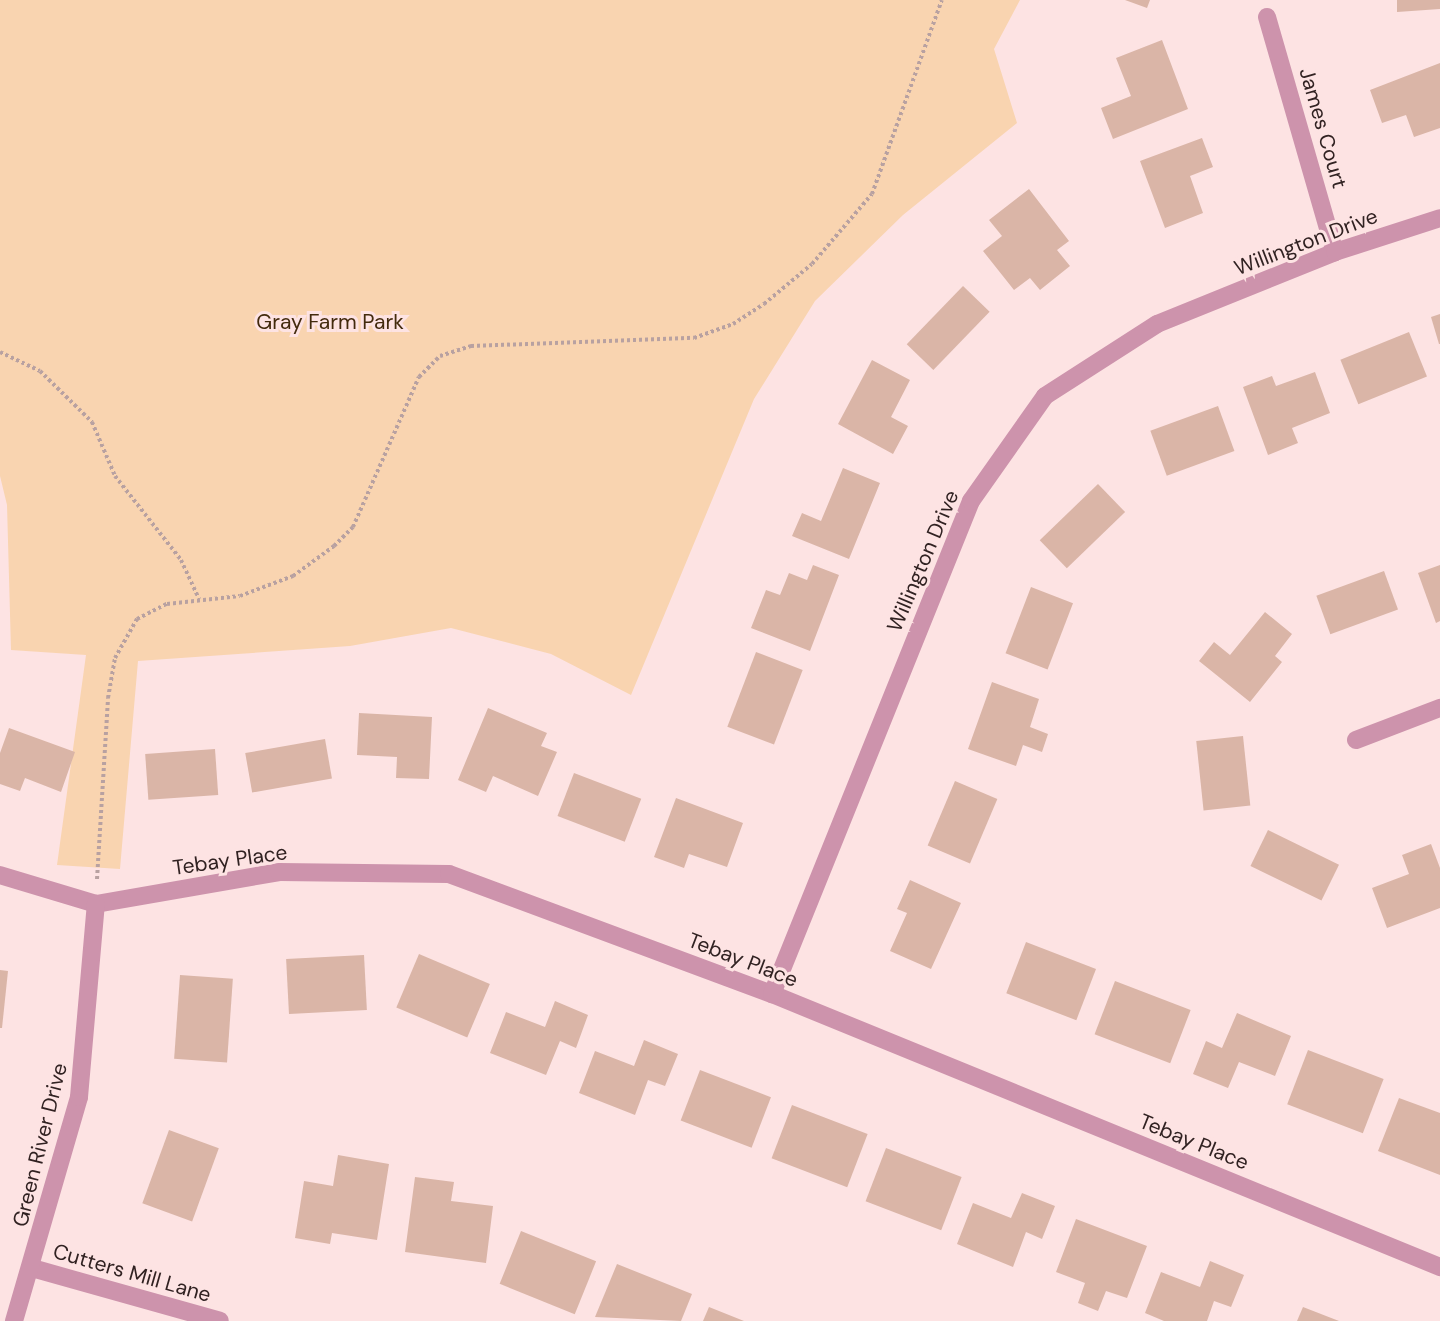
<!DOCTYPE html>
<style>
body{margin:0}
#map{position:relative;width:1440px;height:1321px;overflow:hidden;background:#fde3e3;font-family:"DM Sans",sans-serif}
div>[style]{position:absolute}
.green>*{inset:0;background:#f9d4b0}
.building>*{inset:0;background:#dab5a7;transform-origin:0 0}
.path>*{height:4px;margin-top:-2px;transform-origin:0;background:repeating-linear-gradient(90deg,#b8a1a1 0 3px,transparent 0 6px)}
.minor>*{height:18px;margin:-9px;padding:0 9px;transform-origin:9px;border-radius:9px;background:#cd93ac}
span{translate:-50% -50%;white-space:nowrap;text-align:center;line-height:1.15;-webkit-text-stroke:6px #fde3e3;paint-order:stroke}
.street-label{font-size:21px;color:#312222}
.park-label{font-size:21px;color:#432a0d}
</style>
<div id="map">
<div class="green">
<div style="clip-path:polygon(0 0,1020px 0,994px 49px,1017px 123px,903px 215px,815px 301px,754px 399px,631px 695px,551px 654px,451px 628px,350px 646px,138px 661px,120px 869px,57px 865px,86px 655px,11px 650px,7px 505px,0 476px)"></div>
</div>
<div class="building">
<div style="clip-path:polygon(1125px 0,1150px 0,1147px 8px)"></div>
<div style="clip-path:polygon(1397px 0,1440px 0,1440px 9px,1397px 12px)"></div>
<div style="clip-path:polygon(1162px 40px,1188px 109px,1113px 139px,1101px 108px,1131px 96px,1116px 58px)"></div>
<div style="clip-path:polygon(1440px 63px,1440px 128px,1414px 137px,1406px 115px,1382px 123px,1370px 90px)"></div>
<div style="clip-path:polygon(1202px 138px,1213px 167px,1190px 176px,1203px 213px,1165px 228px,1140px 161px)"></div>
<div style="clip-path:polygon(1029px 189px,1069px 241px,1057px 250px,1070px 266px,1040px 290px,1030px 278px,1014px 290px,983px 251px,1002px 236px,989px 220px)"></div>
<div style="left:963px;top:286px;width:37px;height:81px;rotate:44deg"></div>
<div style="clip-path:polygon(1440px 314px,1440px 344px,1439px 344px,1431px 317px)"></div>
<div style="left:1409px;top:332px;width:48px;height:74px;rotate:68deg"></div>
<div style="clip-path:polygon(872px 360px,910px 380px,891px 417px,908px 426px,893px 454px,838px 424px)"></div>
<div style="clip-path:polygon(1315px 372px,1330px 413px,1292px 428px,1298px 443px,1268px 455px,1243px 387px,1272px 376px,1276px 386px)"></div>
<div style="left:1218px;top:406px;width:48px;height:72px;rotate:70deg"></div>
<div style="clip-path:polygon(843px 468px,880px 483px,849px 559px,792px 536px,802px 513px,821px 521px)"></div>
<div style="left:1098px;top:484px;width:39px;height:81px;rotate:46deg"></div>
<div style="clip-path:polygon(813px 565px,839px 575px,810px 651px,751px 628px,766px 590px,780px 595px,789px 573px,807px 580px)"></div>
<div style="clip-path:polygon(1440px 565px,1440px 621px,1436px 623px,1418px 573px)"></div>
<div style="left:1384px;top:571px;width:41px;height:72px;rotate:70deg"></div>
<div style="left:1031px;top:587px;width:45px;height:71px;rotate:21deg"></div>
<div style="clip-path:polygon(1265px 612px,1292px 634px,1275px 656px,1282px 662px,1250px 702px,1199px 661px,1214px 642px,1230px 655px)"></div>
<div style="left:756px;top:652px;width:50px;height:80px;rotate:21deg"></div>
<div style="clip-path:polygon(992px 682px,1039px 699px,1030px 727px,1048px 734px,1042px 752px,1023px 745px,1016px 766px,968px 749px)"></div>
<div style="clip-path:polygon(488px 708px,547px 733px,541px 746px,557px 752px,538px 796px,493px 776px,486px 792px,458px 780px)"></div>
<div style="clip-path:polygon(359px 713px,432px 717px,429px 779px,396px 778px,397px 757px,357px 755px)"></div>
<div style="clip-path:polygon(9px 728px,75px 752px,61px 792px,25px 778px,20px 791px,0 784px,0 753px)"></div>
<div style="left:1243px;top:736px;width:70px;height:47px;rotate:84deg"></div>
<div style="left:325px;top:739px;width:40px;height:81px;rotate:80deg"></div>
<div style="left:215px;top:749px;width:46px;height:70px;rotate:86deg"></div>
<div style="left:574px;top:773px;width:72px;height:46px;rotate:21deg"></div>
<div style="left:955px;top:781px;width:46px;height:70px;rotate:23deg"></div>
<div style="clip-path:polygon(676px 798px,743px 823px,727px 867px,689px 854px,684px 868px,654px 857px)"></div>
<div style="left:1268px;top:830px;width:79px;height:40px;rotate:26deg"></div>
<div style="clip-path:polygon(1431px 844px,1440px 868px,1440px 908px,1387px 928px,1372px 888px,1409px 874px,1402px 855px)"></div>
<div style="clip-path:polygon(910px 880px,961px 903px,931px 969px,890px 951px,907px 913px,897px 909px)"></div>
<div style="left:1026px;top:942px;width:75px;height:55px;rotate:21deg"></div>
<div style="left:419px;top:954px;width:77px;height:58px;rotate:23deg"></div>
<div style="left:364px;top:955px;width:55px;height:78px;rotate:87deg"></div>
<div style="clip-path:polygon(0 970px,8px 971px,2px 1028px,0 1028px)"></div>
<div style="left:180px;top:975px;width:53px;height:84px;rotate:4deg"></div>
<div style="left:1115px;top:981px;width:81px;height:57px;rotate:21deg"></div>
<div style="clip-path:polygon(555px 1001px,588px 1015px,576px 1048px,560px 1041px,546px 1075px,490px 1053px,506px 1012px,545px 1027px)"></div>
<div style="clip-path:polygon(1237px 1013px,1291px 1036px,1275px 1076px,1239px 1062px,1228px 1088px,1193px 1074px,1206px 1041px,1222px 1048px)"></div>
<div style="clip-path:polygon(644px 1040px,678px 1054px,665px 1086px,648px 1080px,635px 1115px,579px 1093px,595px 1051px,634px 1066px)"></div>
<div style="left:1308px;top:1050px;width:81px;height:58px;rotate:21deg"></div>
<div style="left:700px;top:1070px;width:76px;height:54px;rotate:21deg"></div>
<div style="clip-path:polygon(1399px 1098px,1440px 1113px,1440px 1175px,1378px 1151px)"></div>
<div style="left:792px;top:1105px;width:81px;height:57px;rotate:21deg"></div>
<div style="left:169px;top:1130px;width:53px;height:78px;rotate:20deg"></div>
<div style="left:886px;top:1148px;width:81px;height:57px;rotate:21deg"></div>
<div style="clip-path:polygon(338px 1155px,389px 1164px,377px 1240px,332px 1233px,330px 1244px,295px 1238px,304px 1181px,333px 1186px)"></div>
<div style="clip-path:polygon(415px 1177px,454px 1182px,451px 1201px,493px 1206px,486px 1263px,405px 1252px)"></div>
<div style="clip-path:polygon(1022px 1193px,1055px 1206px,1042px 1239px,1026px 1232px,1013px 1267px,957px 1244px,973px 1203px,1011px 1218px)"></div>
<div style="clip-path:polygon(1076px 1219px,1147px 1246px,1127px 1298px,1106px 1291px,1098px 1311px,1078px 1303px,1085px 1283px,1056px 1272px)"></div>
<div style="left:521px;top:1231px;width:81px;height:57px;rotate:22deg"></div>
<div style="clip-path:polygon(1210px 1261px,1244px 1275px,1231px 1307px,1214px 1301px,1207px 1321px,1164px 1321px,1145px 1313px,1161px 1272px,1200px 1287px)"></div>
<div style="clip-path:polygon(617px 1264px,692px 1294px,681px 1321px,595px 1317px)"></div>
<div style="clip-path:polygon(709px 1307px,744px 1321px,703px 1321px)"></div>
<div style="clip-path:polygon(1303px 1307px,1339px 1321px,1297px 1321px)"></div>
</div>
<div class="path">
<div style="left:0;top:352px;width:44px;rotate:25.4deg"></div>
<div style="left:40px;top:371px;width:73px;rotate:44.4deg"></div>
<div style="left:92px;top:422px;width:59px;rotate:66.9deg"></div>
<div style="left:115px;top:476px;width:107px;rotate:51.8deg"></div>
<div style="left:181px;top:560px;width:43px;rotate:65.2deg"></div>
<div style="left:97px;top:879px;width:181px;rotate:-86.5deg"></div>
<div style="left:108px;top:698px;width:41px;rotate:-80.1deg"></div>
<div style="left:115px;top:658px;width:45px;rotate:-60.6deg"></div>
<div style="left:137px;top:619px;width:34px;rotate:-27deg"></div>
<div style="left:167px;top:604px;width:73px;rotate:-6.3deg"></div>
<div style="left:240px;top:596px;width:57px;rotate:-20.7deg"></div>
<div style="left:293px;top:576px;width:51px;rotate:-36.2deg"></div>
<div style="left:334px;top:546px;width:27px;rotate:-45deg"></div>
<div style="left:353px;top:527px;width:164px;rotate:-66.3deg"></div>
<div style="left:419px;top:377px;width:30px;rotate:-45deg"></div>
<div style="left:440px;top:356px;width:33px;rotate:-18deg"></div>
<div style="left:471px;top:346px;width:223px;rotate:-2.1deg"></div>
<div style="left:694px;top:338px;width:41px;rotate:-19.7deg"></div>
<div style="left:733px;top:324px;width:37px;rotate:-33deg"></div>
<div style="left:764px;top:304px;width:62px;rotate:-39.8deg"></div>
<div style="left:812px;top:264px;width:92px;rotate:-49.4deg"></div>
<div style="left:872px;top:194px;width:206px;rotate:-70.2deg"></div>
</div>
<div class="minor">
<div style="left:1267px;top:17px;width:245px;rotate:73.9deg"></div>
<div style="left:1356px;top:740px;width:90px;rotate:-20.9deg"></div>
<div style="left:0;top:875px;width:100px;rotate:16.8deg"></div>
<div style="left:96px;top:904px;width:186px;rotate:-9.9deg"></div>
<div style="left:279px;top:872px;width:170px;rotate:0.7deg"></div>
<div style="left:449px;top:874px;width:345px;rotate:20.4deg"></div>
<div style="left:772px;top:994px;width:722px;rotate:22.23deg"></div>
<div style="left:772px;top:994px;width:532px;rotate:-68.02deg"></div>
<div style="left:971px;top:501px;width:128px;rotate:-54.8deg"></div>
<div style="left:1045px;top:396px;width:133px;rotate:-32.7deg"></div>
<div style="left:1157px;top:324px;width:192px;rotate:-22deg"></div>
<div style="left:1335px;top:252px;width:110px;rotate:-17.9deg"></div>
<div style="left:32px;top:1268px;width:195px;rotate:15.7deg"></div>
<div style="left:14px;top:1321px;width:233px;rotate:-73.8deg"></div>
<div style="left:79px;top:1097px;width:194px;rotate:-85deg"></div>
</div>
<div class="street-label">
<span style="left:1323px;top:128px;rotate:74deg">James Court</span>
<span style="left:1306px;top:242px;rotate:-21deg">Willington Drive</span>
<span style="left:923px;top:561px;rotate:-67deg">Willington Drive</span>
<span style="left:230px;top:860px;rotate:-8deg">Tebay Place</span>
<span style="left:743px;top:960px;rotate:21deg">Tebay Place</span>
<span style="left:1194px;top:1142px;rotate:22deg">Tebay Place</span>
<span style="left:40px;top:1145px;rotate:-76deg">Green River Drive</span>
<span style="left:132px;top:1273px;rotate:16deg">Cutters Mill Lane</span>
</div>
<div class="park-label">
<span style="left:330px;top:322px">Gray Farm Park</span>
</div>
</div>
